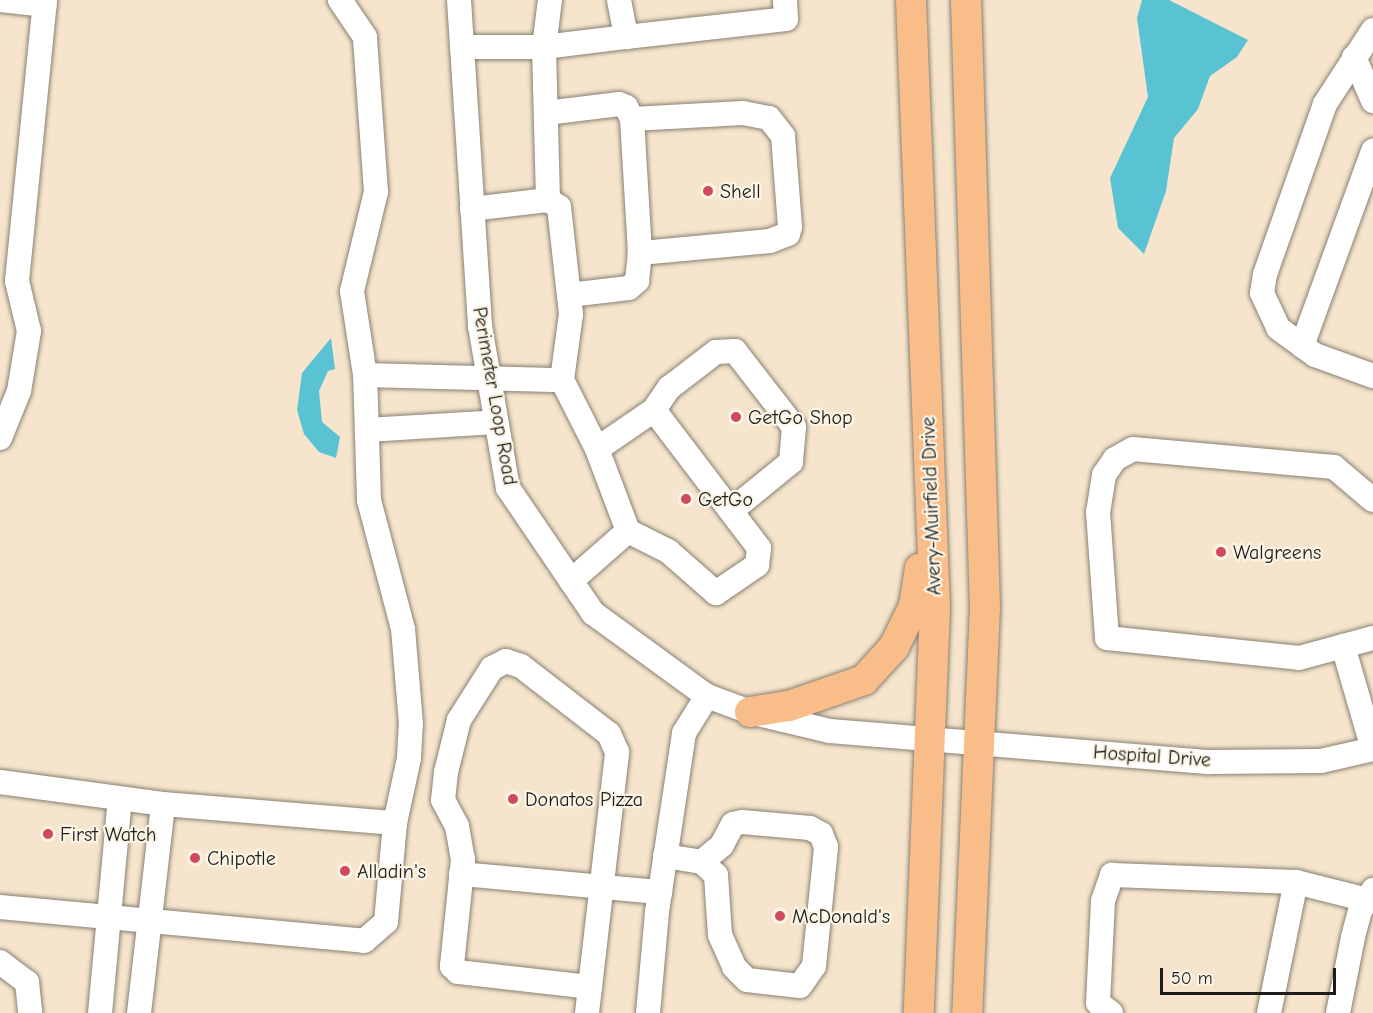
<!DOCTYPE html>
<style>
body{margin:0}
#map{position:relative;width:1373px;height:1013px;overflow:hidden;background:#f6e5cc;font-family:"Comic Neue",sans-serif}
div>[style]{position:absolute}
.water>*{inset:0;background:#59c3d4}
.roads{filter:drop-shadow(0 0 2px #898074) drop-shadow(0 0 2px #898074)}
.minor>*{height:24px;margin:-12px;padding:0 12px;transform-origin:12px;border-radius:12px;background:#fff}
.major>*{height:30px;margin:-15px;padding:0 15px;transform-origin:15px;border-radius:15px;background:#f8bd89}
.dots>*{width:16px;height:16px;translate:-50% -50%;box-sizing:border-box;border:3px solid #fcf5e5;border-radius:50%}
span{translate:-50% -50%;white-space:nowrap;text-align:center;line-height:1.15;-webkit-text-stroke:4.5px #fcf5e5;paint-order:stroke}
.poi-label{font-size:20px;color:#1c1c1c}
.left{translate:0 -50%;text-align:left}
.street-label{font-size:20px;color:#1c1c1c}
.scale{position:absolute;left:1160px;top:968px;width:176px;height:27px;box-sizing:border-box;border:3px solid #1c1c1c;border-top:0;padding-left:8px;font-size:18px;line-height:21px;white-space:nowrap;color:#1c1c1c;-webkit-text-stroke:4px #fcf5e5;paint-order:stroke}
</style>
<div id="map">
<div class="water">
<div style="clip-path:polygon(1142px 0,1169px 0,1248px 40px,1237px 57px,1210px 76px,1198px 109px,1174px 138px,1166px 191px,1144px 254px,1118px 228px,1110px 178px,1148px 97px,1137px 18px)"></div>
<div style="clip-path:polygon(331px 338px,335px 369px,328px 371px,319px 391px,322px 422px,340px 437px,336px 458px,319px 452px,304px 434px,297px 410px,302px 373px)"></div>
</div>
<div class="roads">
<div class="minor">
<div style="left:0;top:0;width:45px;rotate:6.3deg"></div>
<div style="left:459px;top:0;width:327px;rotate:86.3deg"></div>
<div style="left:480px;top:326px;width:164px;rotate:80.2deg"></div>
<div style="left:508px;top:488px;width:151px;rotate:55.8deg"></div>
<div style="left:593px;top:613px;width:141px;rotate:36.1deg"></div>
<div style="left:707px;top:696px;width:46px;rotate:20.4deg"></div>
<div style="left:750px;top:712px;width:82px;rotate:13.4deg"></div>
<div style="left:830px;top:731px;width:381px;rotate:4.7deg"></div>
<div style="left:1210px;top:762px;width:111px;rotate:-0.5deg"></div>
<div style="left:1321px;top:761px;width:53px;rotate:-13deg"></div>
<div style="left:550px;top:0;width:47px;rotate:97.3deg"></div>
<div style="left:544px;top:47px;width:83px;rotate:-7deg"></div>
<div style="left:619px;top:0;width:38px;rotate:79deg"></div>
<div style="left:626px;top:37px;width:161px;rotate:-6.4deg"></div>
<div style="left:786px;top:19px;width:19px;rotate:-93deg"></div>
<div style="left:1373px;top:30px;width:88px;rotate:123deg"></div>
<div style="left:1325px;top:104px;width:180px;rotate:109.4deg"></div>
<div style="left:1265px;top:274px;width:19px;rotate:99deg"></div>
<div style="left:1262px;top:293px;width:38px;rotate:65deg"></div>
<div style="left:1278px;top:328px;width:46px;rotate:36.1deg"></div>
<div style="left:1315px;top:355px;width:62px;rotate:19.9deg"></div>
<div style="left:462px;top:47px;width:82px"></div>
<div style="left:544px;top:47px;width:153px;rotate:88.5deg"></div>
<div style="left:548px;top:200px;width:13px;rotate:32deg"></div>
<div style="left:559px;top:207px;width:108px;rotate:83.6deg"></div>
<div style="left:571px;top:314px;width:67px;rotate:97.8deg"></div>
<div style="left:1354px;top:57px;width:48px;rotate:66.6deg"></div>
<div style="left:546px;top:113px;width:74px;rotate:-7deg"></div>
<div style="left:619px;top:104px;width:8px;rotate:23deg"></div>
<div style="left:626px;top:107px;width:13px;rotate:63deg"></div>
<div style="left:632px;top:119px;width:111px;rotate:-3.1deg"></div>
<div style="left:743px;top:113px;width:26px;rotate:11deg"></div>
<div style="left:769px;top:118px;width:23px;rotate:52deg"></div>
<div style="left:783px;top:136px;width:91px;rotate:85.6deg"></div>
<div style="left:790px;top:227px;width:7px;rotate:106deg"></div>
<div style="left:788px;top:234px;width:19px;rotate:159deg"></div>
<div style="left:770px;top:241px;width:131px;rotate:174.7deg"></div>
<div style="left:640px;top:253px;width:134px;rotate:-93.4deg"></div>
<div style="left:472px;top:209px;width:77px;rotate:-6.8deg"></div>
<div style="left:569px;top:295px;width:60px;rotate:-6.7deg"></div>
<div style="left:629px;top:288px;width:11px;rotate:-41deg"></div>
<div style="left:637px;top:281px;width:28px;rotate:-84deg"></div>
<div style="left:1302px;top:346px;width:208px;rotate:-70deg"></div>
<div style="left:365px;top:375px;width:197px;rotate:1.5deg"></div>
<div style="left:562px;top:380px;width:77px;rotate:63.1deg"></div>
<div style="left:654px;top:410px;width:27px;rotate:-56deg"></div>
<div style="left:669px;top:388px;width:59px;rotate:-37.5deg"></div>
<div style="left:716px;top:352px;width:19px;rotate:-3deg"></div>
<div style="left:735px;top:351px;width:96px;rotate:52.2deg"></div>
<div style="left:794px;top:427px;width:35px;rotate:95deg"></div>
<div style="left:791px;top:462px;width:77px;rotate:140.8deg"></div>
<div style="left:367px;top:430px;width:129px;rotate:-3.5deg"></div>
<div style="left:0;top:438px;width:51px;rotate:-68deg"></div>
<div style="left:19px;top:391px;width:61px;rotate:-80.5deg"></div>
<div style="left:29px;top:331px;width:51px;rotate:-103.5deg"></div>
<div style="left:17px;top:281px;width:282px;rotate:-84.3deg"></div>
<div style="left:1373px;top:500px;width:51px;rotate:-139.8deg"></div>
<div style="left:1334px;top:467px;width:202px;rotate:-174.9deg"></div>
<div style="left:1133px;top:449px;width:21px;rotate:151deg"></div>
<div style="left:1115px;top:459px;width:19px;rotate:125deg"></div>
<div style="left:1104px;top:475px;width:37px;rotate:99deg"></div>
<div style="left:1098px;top:512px;width:126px;rotate:85.9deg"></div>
<div style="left:1107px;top:638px;width:193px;rotate:5.9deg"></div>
<div style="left:1299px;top:658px;width:77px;rotate:-15.1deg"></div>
<div style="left:571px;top:581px;width:76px;rotate:-41.3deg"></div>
<div style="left:628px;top:531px;width:45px;rotate:26.6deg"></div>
<div style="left:668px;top:551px;width:64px;rotate:41.2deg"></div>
<div style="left:716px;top:593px;width:50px;rotate:-34.3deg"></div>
<div style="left:757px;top:565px;width:17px;rotate:-83deg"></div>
<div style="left:759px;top:548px;width:173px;rotate:-127.3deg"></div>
<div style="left:654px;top:410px;width:69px;rotate:145.6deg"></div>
<div style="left:597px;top:449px;width:88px;rotate:69.3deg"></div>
<div style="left:1343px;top:646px;width:107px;rotate:73.8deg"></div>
<div style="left:0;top:782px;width:164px;rotate:7.7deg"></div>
<div style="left:163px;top:804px;width:233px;rotate:4.7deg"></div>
<div style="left:665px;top:856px;width:37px;rotate:9deg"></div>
<div style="left:702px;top:862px;width:19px;rotate:43deg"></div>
<div style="left:716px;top:875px;width:60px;rotate:86.2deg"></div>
<div style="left:720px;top:935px;width:35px;rotate:66deg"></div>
<div style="left:734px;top:967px;width:18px;rotate:45deg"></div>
<div style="left:747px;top:980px;width:53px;rotate:6.5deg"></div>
<div style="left:800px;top:986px;width:24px;rotate:-55deg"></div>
<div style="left:814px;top:966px;width:120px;rotate:-84.2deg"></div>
<div style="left:826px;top:847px;width:14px;rotate:-111deg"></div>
<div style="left:821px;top:834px;width:13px;rotate:-151deg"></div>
<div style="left:810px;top:828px;width:68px;rotate:-175deg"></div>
<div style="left:742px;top:822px;width:9px;rotate:167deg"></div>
<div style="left:733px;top:824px;width:24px;rotate:118deg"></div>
<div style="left:722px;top:845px;width:26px;rotate:140deg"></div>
<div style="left:461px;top:874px;width:200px;rotate:5.2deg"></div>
<div style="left:0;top:907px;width:366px;rotate:5.3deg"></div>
<div style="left:364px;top:941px;width:29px;rotate:-41deg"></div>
<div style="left:386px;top:922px;width:99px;rotate:-84.8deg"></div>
<div style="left:395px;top:823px;width:66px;rotate:-77.8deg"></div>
<div style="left:409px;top:758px;width:34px;rotate:-87deg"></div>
<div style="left:411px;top:724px;width:95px;rotate:-94.8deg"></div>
<div style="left:403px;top:629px;width:133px;rotate:-104.8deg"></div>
<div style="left:369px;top:500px;width:125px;rotate:-91.8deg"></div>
<div style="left:365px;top:375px;width:85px;rotate:-98.8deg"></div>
<div style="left:352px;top:291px;width:102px;rotate:-76.4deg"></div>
<div style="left:376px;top:192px;width:155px;rotate:-94.1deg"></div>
<div style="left:365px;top:37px;width:45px;rotate:-124deg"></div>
<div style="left:0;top:962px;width:34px;rotate:37deg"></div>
<div style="left:27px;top:982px;width:31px;rotate:84deg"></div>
<div style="left:100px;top:1013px;width:215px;rotate:-84.7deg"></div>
<div style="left:139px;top:1013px;width:210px;rotate:-83.4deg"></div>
<div style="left:587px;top:1013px;width:263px;rotate:-83.4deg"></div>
<div style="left:617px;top:752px;width:20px;rotate:-114deg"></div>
<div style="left:609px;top:734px;width:111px;rotate:-142.3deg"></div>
<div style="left:521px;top:666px;width:16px;rotate:-162deg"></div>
<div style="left:506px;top:661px;width:16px;rotate:153deg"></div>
<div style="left:492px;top:668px;width:62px;rotate:122.4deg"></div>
<div style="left:459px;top:720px;width:54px;rotate:104deg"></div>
<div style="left:446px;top:772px;width:28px;rotate:96deg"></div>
<div style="left:443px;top:800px;width:30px;rotate:62deg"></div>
<div style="left:457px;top:826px;width:34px;rotate:80deg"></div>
<div style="left:463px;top:859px;width:108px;rotate:95.9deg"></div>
<div style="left:452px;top:966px;width:8px;rotate:45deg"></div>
<div style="left:458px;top:972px;width:133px;rotate:6.5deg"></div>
<div style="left:648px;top:1013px;width:101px;rotate:-84.9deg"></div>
<div style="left:657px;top:912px;width:181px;rotate:-81.4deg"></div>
<div style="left:684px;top:733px;width:44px;rotate:-58.1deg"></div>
<div style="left:1111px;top:1013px;width:16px;rotate:-142deg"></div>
<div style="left:1098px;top:1003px;width:102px;rotate:-87.2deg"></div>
<div style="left:1103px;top:901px;width:28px;rotate:-71deg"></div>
<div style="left:1112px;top:875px;width:184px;rotate:2.2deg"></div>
<div style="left:1269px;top:1013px;width:134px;rotate:-78.4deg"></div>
<div style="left:1296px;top:882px;width:73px;rotate:14.2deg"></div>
<div style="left:1338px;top:1013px;width:77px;rotate:-78.8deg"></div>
<div style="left:1353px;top:937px;width:27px;rotate:-75deg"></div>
<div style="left:1360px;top:911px;width:25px;rotate:-58deg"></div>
</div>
<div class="major">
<div style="left:911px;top:0;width:608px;rotate:87.74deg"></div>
<div style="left:935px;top:608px;width:405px;rotate:92.3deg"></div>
<div style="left:966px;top:0;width:607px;rotate:88.21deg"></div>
<div style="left:985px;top:607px;width:406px;rotate:92.5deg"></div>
<div style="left:750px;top:712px;width:39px;rotate:-9deg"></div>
<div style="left:789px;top:706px;width:79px;rotate:-19.1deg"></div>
<div style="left:864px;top:680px;width:45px;rotate:-47.7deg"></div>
<div style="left:894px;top:647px;width:46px;rotate:-64deg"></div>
<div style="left:914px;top:606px;width:38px;rotate:-81deg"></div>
</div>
</div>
<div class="dots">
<div style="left:708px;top:191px;background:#d1495b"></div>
<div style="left:736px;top:417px;background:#d1495b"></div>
<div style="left:686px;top:499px;background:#d1495b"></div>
<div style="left:1221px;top:552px;background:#d1495b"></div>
<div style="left:513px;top:799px;background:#d1495b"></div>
<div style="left:48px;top:834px;background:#d1495b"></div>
<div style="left:195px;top:858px;background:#d1495b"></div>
<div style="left:345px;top:871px;background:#d1495b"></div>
<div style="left:780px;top:916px;background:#d1495b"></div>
</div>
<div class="poi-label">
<span class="left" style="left:720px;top:191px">Shell</span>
<span class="left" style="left:748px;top:417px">GetGo Shop</span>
<span class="left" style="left:698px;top:499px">GetGo</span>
<span class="left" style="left:1233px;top:552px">Walgreens</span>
<span class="left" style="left:525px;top:799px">Donatos Pizza</span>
<span class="left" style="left:60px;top:834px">First Watch</span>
<span class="left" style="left:207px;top:858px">Chipotle</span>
<span class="left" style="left:357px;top:871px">Alladin's</span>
<span class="left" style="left:792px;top:916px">McDonald's</span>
</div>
<div class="street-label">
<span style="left:495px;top:396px;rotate:80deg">Perimeter Loop Road</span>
<span style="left:931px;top:506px;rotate:-92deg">Avery-Muirfield Drive</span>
<span style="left:1152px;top:756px;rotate:4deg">Hospital Drive</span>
</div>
<div class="scale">50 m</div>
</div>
